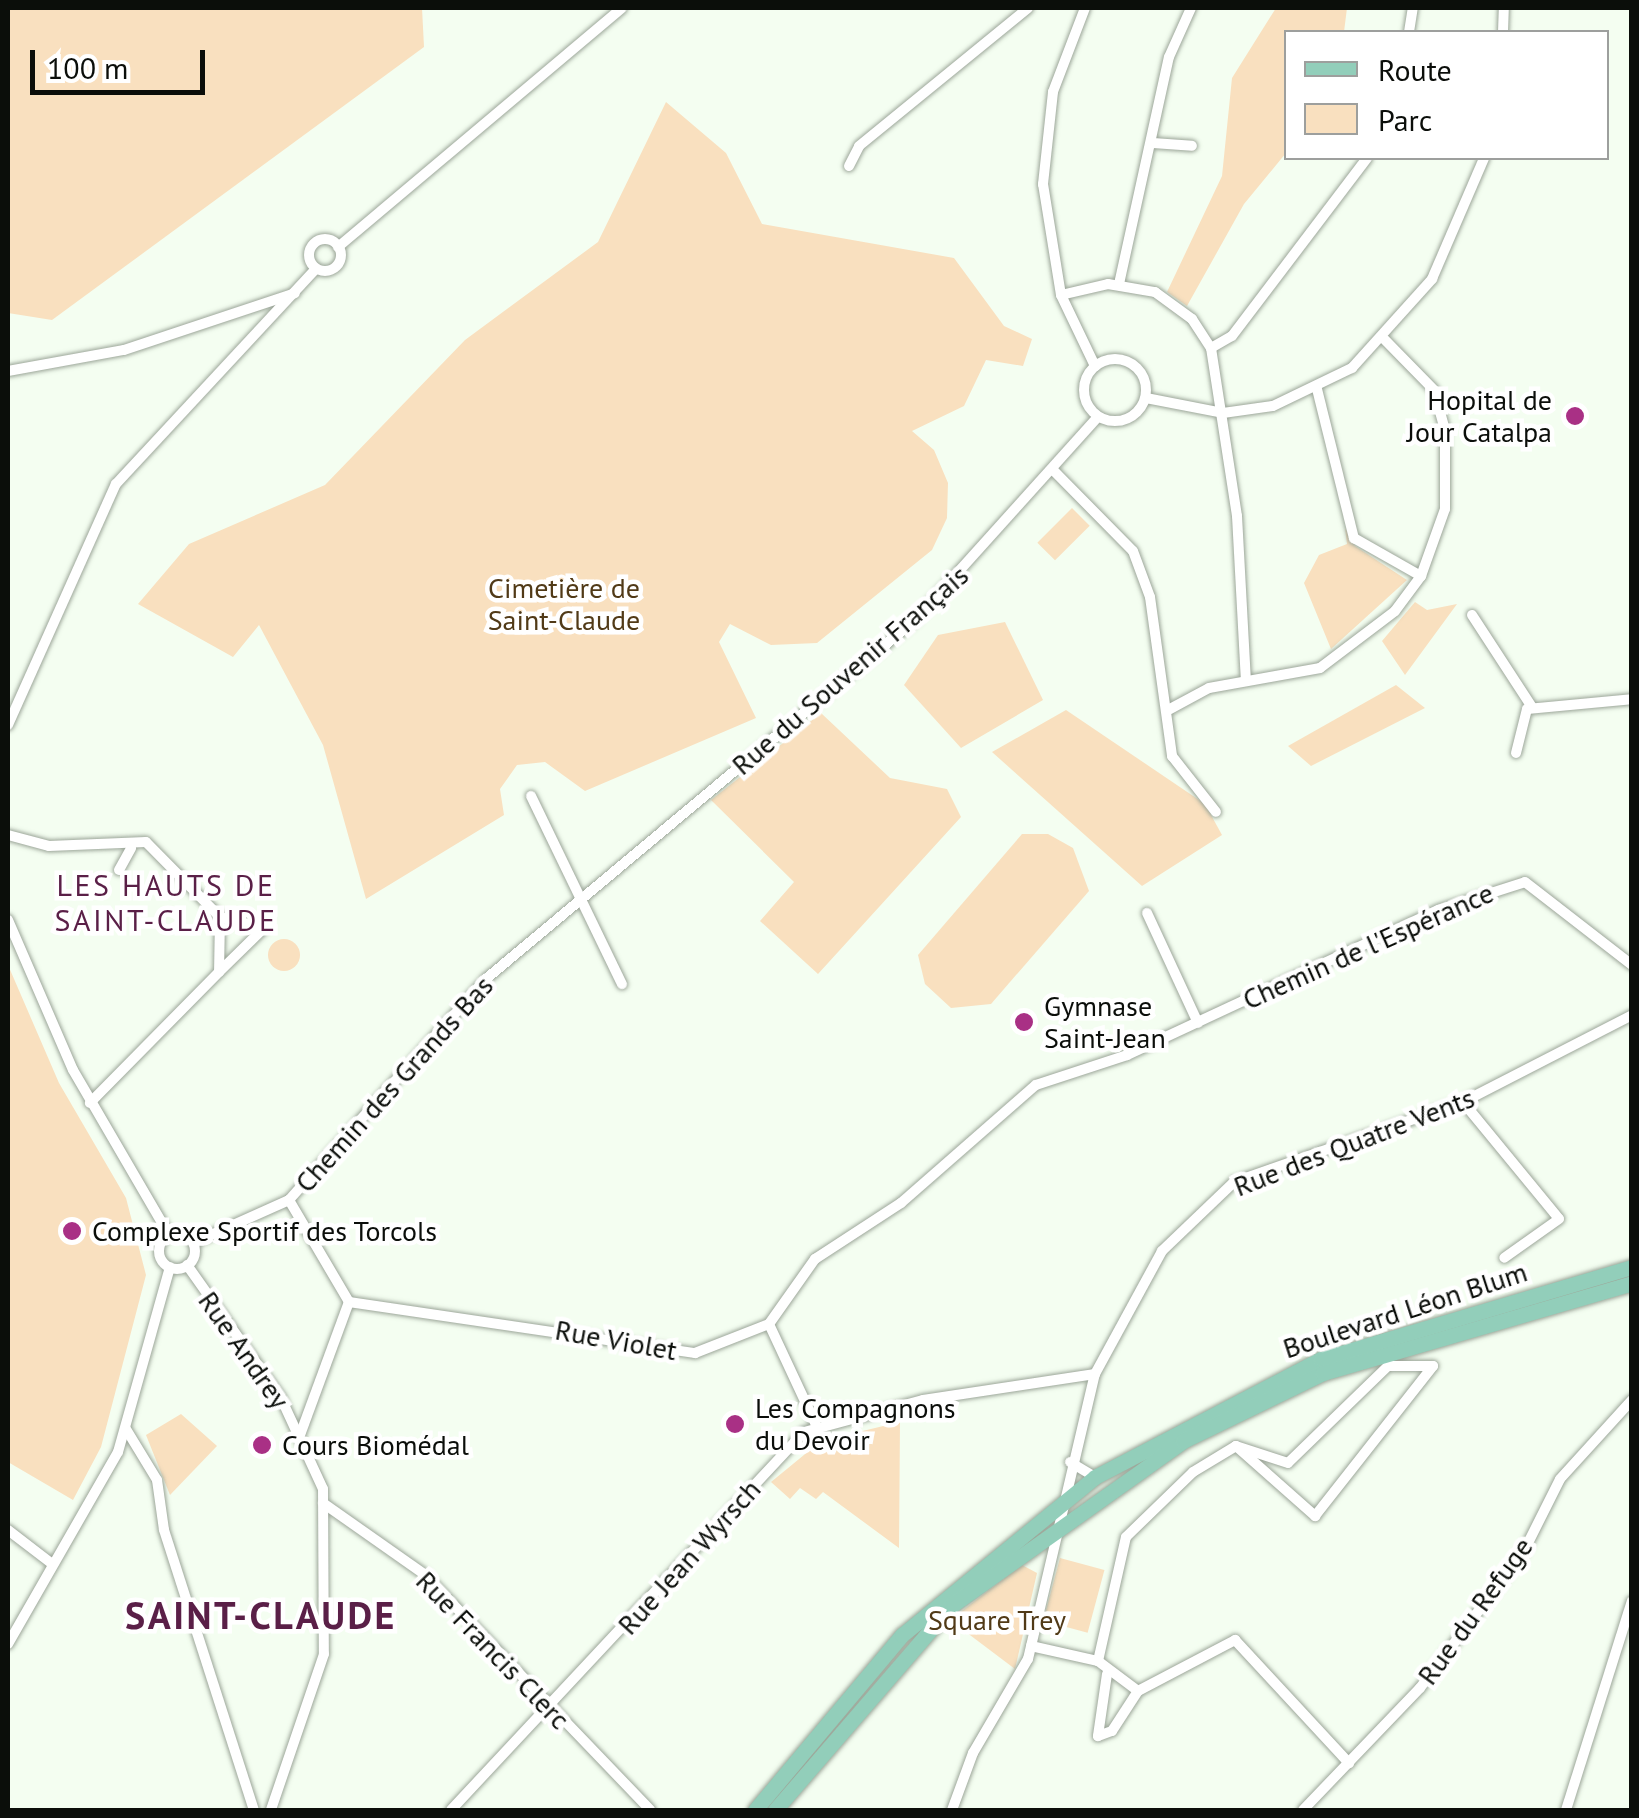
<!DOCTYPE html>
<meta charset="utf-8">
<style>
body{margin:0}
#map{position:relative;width:1639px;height:1818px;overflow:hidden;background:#f4fef1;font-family:"PT Sans",sans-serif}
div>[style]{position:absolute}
.green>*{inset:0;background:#f9e0bf;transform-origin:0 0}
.round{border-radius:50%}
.roads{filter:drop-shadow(0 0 2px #9ca699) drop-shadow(0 0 2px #9ca699)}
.street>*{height:10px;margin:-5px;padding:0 5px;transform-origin:5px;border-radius:5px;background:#fff}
.street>.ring{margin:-5px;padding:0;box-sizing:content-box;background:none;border:10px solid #fff;border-radius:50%}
.primary>*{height:15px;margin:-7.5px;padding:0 7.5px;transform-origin:7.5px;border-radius:7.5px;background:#92ceba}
.dots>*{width:28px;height:28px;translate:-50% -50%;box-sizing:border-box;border:5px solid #fff;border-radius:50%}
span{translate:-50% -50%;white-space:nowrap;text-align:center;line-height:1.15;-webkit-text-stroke:9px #fff;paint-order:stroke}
.poi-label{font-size:28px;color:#0b0e0a}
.right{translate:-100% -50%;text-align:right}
.left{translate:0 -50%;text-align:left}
.park-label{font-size:28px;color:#513a17}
.street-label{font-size:28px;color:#0b0e0a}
.neighbourhood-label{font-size:30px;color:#5a1f47;letter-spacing:2.5px}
.district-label{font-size:38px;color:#5a1f47;font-weight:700;letter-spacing:2.5px}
.frame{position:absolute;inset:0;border:10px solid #0b0e0a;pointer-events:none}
.legend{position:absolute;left:1284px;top:30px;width:325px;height:130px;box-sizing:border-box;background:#fff;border:2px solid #9d9f9d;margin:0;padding:12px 18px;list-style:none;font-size:30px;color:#0b0e0a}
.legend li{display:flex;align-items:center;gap:20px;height:50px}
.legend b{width:50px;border:2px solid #9d9f9d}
.scale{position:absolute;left:30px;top:50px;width:175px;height:45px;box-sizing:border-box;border:5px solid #0b0e0a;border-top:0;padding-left:12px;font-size:30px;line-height:35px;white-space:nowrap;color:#0b0e0a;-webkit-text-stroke:8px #fff;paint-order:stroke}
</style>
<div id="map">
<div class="green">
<div style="clip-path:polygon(8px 8px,422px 8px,424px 47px,52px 320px,8px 313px)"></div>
<div style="clip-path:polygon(1276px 8px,1347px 8px,1344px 32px,1286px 32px,1286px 153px,1244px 204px,1187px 306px,1167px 292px,1222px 176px,1232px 78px)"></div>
<div style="clip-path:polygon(666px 102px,726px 153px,762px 224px,954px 258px,1004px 326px,1032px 339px,1023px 366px,986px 360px,964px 406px,912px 431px,934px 450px,948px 483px,947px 518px,932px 550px,817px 643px,771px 645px,730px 624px,719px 642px,756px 718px,585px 791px,545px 762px,517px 765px,500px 789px,504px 815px,366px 899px,323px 745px,259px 625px,233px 657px,138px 604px,189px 544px,325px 485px,465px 340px,598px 242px)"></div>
<div style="left:1072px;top:508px;width:25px;height:49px;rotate:45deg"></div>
<div style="clip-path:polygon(1345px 528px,1355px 546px,1407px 580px,1331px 649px,1304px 583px,1319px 555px,1347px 544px)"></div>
<div style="clip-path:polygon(1415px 602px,1427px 610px,1457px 604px,1405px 675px,1382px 641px)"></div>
<div style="clip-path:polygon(1005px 622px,1043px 700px,961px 748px,904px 685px,938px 635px)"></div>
<div style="clip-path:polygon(1396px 685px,1425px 708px,1311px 766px,1288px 746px)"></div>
<div style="clip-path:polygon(1066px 710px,1205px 804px,1222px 835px,1142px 886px,992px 752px)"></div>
<div style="clip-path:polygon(821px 713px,890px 778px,947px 789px,961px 817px,818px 974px,760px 921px,794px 882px,711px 800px)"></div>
<div style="clip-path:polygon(1022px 834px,1048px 834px,1073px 848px,1089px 891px,991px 1004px,951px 1008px,925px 984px,918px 955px)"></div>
<div class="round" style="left:268px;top:939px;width:32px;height:32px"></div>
<div style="clip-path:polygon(8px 965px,59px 1083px,126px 1198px,146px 1275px,101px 1447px,73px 1500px,8px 1462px)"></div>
<div style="clip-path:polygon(181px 1414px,217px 1446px,170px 1495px,146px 1435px)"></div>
<div style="clip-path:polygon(900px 1422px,899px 1548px,823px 1492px,816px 1499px,800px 1488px,790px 1499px,771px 1482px,821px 1441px)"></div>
<div style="left:1060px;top:1558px;width:46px;height:65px;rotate:15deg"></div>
<div style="clip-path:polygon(1022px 1565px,1037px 1573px,1015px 1669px,950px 1620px)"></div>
</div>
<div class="roads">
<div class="street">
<div style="left:1085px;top:8px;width:90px;rotate:110.9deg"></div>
<div style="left:1053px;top:92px;width:93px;rotate:96.2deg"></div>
<div style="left:1043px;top:184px;width:112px;rotate:80.8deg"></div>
<div style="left:1061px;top:295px;width:79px;rotate:64.4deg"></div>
<div style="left:1409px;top:32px;width:24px;rotate:-81deg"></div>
<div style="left:1503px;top:32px;width:24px;rotate:-88deg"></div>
<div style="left:1153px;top:143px;width:39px;rotate:4deg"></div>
<div style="left:849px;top:166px;width:22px;rotate:-63deg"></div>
<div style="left:859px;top:146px;width:218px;rotate:-39.2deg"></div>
<div class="ring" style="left:309px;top:239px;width:22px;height:22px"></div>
<div style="left:338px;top:247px;width:371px;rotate:-40.1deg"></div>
<div style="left:1119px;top:284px;width:232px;rotate:-77.6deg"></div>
<div style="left:1169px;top:57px;width:54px;rotate:-65.8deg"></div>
<div style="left:1061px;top:295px;width:48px;rotate:-13.2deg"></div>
<div style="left:1108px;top:284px;width:48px;rotate:9.7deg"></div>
<div style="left:1155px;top:292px;width:46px;rotate:36.1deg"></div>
<div style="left:1192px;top:319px;width:35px;rotate:57deg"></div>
<div style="left:1211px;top:348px;width:170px;rotate:81.2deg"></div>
<div style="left:1237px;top:516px;width:165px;rotate:86.9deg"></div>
<div style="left:1211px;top:348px;width:24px;rotate:-30deg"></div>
<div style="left:1232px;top:336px;width:223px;rotate:-52.8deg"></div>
<div class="ring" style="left:1084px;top:359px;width:52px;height:52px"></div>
<div style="left:8px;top:371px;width:118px;rotate:-10.3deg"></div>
<div style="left:124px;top:350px;width:180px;rotate:-18.4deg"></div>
<div style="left:1317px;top:389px;width:154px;rotate:76.1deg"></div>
<div style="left:1354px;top:538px;width:77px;rotate:29.6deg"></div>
<div style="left:1146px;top:398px;width:78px;rotate:11deg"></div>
<div style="left:1223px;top:413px;width:50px;rotate:-8deg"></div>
<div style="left:1273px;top:406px;width:88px;rotate:-25.7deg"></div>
<div style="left:1352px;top:368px;width:120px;rotate:-48deg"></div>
<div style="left:1432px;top:279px;width:132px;rotate:-66.7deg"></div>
<div style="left:1054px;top:471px;width:112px;rotate:45.4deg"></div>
<div style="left:1133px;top:551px;width:49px;rotate:69.7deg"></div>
<div style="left:1150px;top:597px;width:161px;rotate:82.1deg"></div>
<div style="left:1172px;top:756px;width:71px;rotate:51.8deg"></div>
<div style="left:1472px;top:615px;width:110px;rotate:56.9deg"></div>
<div style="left:1170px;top:709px;width:44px;rotate:-28.3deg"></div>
<div style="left:1209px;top:688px;width:113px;rotate:-10.2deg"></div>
<div style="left:1320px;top:668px;width:94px;rotate:-37.2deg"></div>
<div style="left:1395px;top:611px;width:44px;rotate:-53.4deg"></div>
<div style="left:1421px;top:576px;width:71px;rotate:-70.3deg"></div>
<div style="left:1445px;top:509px;width:79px;rotate:-90deg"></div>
<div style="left:1445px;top:430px;width:41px;rotate:-105.4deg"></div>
<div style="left:1434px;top:390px;width:71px;rotate:-134.4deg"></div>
<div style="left:8px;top:725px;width:264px;rotate:-65.9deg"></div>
<div style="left:116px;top:484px;width:294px;rotate:-47.1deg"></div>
<div style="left:1516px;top:753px;width:45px;rotate:-76deg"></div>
<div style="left:1527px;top:709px;width:105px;rotate:-5.4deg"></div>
<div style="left:531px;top:796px;width:209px;rotate:64.2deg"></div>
<div style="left:8px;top:835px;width:42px;rotate:15deg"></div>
<div style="left:49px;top:846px;width:97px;rotate:-2.4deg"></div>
<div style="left:146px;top:842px;width:105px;rotate:45.4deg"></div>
<div style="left:220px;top:917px;width:55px;rotate:91deg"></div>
<div style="left:219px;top:972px;width:184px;rotate:134.6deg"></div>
<div style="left:119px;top:870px;width:25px;rotate:-61deg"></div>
<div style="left:1147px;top:913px;width:121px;rotate:65.1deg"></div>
<div style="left:8px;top:920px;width:163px;rotate:66.6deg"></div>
<div style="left:73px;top:1070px;width:191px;rotate:59.8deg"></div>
<div style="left:219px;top:972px;width:63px;rotate:-44.4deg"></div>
<div style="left:264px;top:928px;width:45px;rotate:-166deg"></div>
<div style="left:1463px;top:1102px;width:151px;rotate:50.6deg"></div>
<div style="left:1559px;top:1219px;width:67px;rotate:144.7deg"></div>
<div style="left:289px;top:1200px;width:118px;rotate:59.5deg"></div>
<div class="ring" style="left:159px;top:1233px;width:26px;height:26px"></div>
<div style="left:193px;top:1243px;width:105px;rotate:-24.1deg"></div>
<div style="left:289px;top:1200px;width:297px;rotate:-48.3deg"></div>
<div style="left:487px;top:978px;width:558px;rotate:-39.91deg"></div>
<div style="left:915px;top:620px;width:273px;rotate:-48deg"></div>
<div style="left:187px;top:1265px;width:163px;rotate:54.7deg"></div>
<div style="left:281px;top:1398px;width:100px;rotate:65.2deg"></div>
<div style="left:323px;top:1489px;width:165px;rotate:89.7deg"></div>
<div style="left:324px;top:1654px;width:165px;rotate:108.8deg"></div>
<div style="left:349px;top:1302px;width:350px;rotate:8.4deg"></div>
<div style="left:695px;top:1353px;width:79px;rotate:-21.4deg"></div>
<div style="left:769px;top:1324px;width:80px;rotate:-54.7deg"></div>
<div style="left:815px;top:1259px;width:103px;rotate:-33.1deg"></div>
<div style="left:901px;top:1203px;width:179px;rotate:-41.2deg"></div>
<div style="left:1036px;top:1085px;width:96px;rotate:-18.2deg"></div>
<div style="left:1127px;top:1055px;width:343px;rotate:-25deg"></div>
<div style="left:1438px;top:910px;width:91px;rotate:-17.8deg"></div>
<div style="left:1525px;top:882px;width:135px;rotate:37.8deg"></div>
<div style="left:769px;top:1324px;width:111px;rotate:65deg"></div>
<div style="left:126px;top:1429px;width:60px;rotate:58.7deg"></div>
<div style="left:157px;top:1480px;width:50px;rotate:82deg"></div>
<div style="left:164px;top:1530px;width:294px;rotate:72.2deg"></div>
<div style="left:300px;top:1435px;width:142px;rotate:-69.8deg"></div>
<div style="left:1070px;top:1462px;width:29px;rotate:31deg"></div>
<div style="left:323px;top:1503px;width:123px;rotate:35.1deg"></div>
<div style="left:424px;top:1574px;width:327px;rotate:46.2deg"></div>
<div style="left:8px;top:1530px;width:54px;rotate:37.5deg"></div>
<div style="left:8px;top:1644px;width:221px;rotate:-60.2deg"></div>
<div style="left:118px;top:1452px;width:192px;rotate:-74.3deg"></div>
<div style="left:1031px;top:1646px;width:69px;rotate:12.6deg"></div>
<div style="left:1098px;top:1661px;width:50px;rotate:36.9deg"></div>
<div style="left:1138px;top:1691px;width:110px;rotate:-27.7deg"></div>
<div style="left:1235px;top:1640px;width:168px;rotate:47.2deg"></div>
<div style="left:1098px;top:1661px;width:127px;rotate:-77.3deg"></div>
<div style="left:1126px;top:1537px;width:93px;rotate:-44.1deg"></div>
<div style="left:1193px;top:1472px;width:50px;rotate:-31.2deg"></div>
<div style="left:1236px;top:1446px;width:106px;rotate:41.5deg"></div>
<div style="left:1315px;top:1516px;width:191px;rotate:-51.8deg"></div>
<div style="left:1433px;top:1366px;width:45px;rotate:180deg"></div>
<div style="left:1388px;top:1366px;width:139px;rotate:135.9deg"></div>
<div style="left:1288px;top:1463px;width:55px;rotate:-161.9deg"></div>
<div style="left:1107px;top:1674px;width:63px;rotate:98.3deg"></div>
<div style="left:1098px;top:1736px;width:15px;rotate:-20deg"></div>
<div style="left:1112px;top:1731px;width:48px;rotate:-57deg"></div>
<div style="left:451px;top:1810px;width:517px;rotate:-46.96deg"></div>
<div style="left:804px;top:1432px;width:123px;rotate:-15.1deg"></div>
<div style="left:923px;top:1400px;width:174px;rotate:-8.6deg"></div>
<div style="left:952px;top:1810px;width:61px;rotate:-69.8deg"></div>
<div style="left:973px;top:1753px;width:109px;rotate:-59.7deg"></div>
<div style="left:1028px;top:1659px;width:293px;rotate:-76.8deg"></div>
<div style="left:1095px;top:1374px;width:140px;rotate:-61.4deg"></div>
<div style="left:1162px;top:1251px;width:100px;rotate:-43.8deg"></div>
<div style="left:1234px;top:1182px;width:243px;rotate:-19.3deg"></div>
<div style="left:1463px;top:1102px;width:190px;rotate:-27.2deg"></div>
<div style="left:1303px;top:1810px;width:169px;rotate:-46.2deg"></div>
<div style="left:1420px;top:1688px;width:172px;rotate:-52.8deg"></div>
<div style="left:1524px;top:1551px;width:80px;rotate:-63.4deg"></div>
<div style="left:1560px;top:1479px;width:107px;rotate:-47.7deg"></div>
<div style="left:1566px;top:1810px;width:219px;rotate:-72.5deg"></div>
</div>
<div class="primary">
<div style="left:755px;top:1810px;width:229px;rotate:-50deg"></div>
<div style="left:902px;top:1635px;width:249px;rotate:-39.3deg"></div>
<div style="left:1095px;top:1477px;width:255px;rotate:-27.6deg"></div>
<div style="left:1321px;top:1359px;width:324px;rotate:-16.5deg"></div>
<div style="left:775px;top:1810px;width:269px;rotate:-49.2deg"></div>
<div style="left:951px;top:1606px;width:285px;rotate:-35.4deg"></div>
<div style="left:1183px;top:1441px;width:156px;rotate:-25.9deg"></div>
<div style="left:1323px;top:1373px;width:322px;rotate:-16.2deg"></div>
</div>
</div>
<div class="dots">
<div style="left:1575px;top:416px;background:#a93085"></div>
<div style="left:1024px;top:1022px;background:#a93085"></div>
<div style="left:72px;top:1231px;background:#a93085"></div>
<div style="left:735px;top:1424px;background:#a93085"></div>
<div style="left:262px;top:1445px;background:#a93085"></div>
</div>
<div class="poi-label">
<span class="right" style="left:1552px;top:416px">Hopital de<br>Jour Catalpa</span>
<span class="left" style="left:1044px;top:1022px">Gymnase<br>Saint-Jean</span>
<span class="left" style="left:92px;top:1231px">Complexe Sportif des Torcols</span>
<span class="left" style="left:755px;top:1424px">Les Compagnons<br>du Devoir</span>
<span class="left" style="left:282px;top:1445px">Cours Biomédal</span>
</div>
<div class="park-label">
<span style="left:564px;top:604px">Cimetière de<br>Saint-Claude</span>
<span style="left:997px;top:1620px">Square Trey</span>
</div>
<div class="street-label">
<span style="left:850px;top:670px;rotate:-41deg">Rue du Souvenir Français</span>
<span style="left:1368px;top:946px;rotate:-24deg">Chemin de l'Espérance</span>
<span style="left:394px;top:1084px;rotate:-48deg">Chemin des Grands Bas</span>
<span style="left:1354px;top:1142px;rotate:-21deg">Rue des Quatre Vents</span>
<span style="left:1405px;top:1310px;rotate:-18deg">Boulevard Léon Blum</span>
<span style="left:616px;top:1340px;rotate:10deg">Rue Violet</span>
<span style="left:244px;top:1350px;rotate:55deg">Rue Andrey</span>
<span style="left:689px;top:1557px;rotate:-48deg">Rue Jean Wyrsch</span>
<span style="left:1475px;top:1611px;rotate:-54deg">Rue du Refuge</span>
<span style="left:493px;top:1650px;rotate:46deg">Rue Francis Clerc</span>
</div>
<div class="neighbourhood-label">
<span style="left:166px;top:902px">LES HAUTS DE<br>SAINT-CLAUDE</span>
</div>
<div class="district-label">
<span style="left:261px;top:1615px">SAINT-CLAUDE</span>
</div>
<div class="frame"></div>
<ul class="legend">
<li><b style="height:12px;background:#92ceba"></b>Route</li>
<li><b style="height:28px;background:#f9e0bf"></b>Parc</li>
</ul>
<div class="scale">100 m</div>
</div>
